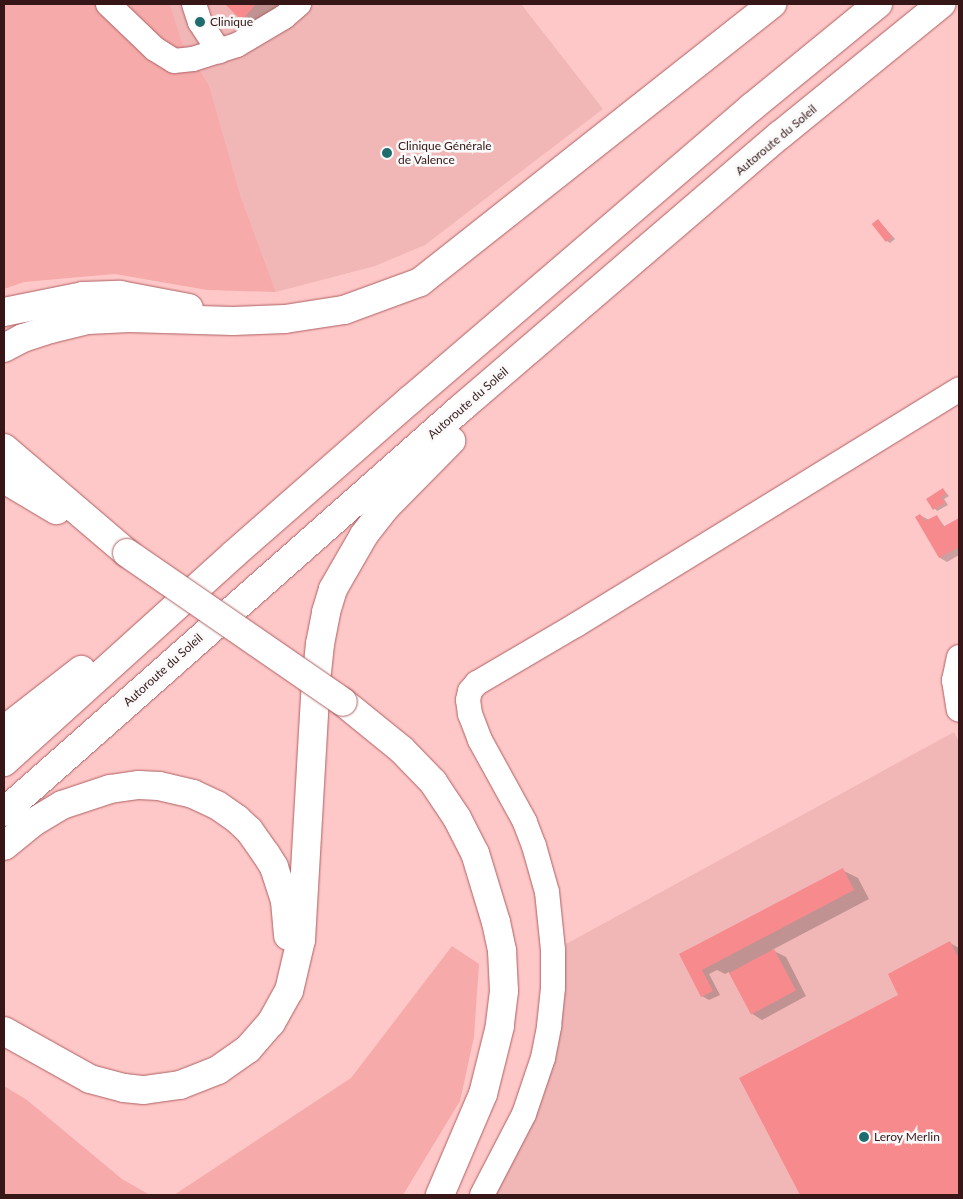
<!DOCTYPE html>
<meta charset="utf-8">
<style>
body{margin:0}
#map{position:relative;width:963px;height:1199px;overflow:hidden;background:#ffc8c8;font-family:Lato,sans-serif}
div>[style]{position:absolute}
.built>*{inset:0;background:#f1b7b7}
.green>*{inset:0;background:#f6aaaa}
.shadow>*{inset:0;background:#0003}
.building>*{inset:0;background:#f78a8d;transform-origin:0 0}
.roads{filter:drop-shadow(0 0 1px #af6062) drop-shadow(0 0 1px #af6062)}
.minor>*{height:24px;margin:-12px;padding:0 12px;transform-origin:12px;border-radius:12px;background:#fff}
.major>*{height:28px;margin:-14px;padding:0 14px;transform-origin:14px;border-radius:14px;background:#fff}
.highway>*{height:28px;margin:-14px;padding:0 14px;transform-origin:14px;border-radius:14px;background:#fff}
.bridges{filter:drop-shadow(0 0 1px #af6062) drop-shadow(0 0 1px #af6062)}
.major-bridge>*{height:28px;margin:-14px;padding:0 14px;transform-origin:14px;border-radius:14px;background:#fff}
.dots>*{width:14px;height:14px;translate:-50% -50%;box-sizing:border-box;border:2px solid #f9f9f9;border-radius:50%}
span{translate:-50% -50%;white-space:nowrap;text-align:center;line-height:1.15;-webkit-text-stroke:5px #f9f9f9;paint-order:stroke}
.poi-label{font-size:12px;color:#361617}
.left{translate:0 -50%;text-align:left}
.street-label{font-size:12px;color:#361617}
.frame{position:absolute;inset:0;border:5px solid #361617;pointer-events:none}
</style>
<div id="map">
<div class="built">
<div style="clip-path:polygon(170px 4px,521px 4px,603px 109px,425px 245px,375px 266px,276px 292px,241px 197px,209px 85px,182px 42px)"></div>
<div style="clip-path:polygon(954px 732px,959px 742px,959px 1195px,491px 1195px,564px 975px,566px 944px)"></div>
</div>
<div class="green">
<div style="clip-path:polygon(4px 4px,170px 4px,182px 42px,209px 85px,241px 197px,276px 292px,207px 290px,115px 274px,24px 282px,4px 289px)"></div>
<div style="clip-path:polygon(452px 946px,479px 964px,474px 1037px,460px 1101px,403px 1195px,174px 1195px,351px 1078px)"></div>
<div style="clip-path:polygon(4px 1086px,27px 1100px,122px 1179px,150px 1195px,4px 1195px)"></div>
</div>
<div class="shadow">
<div style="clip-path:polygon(227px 4px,282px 4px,255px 26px,239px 16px)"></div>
<div style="clip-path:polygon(878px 220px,895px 239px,890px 243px,887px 241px)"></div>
<div style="clip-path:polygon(944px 490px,949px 496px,944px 499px,948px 505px,937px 511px,928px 500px)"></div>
<div style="clip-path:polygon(920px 515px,929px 520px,937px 516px,945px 527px,959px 519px,959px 555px,947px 562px,940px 558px)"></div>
<div style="clip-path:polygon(842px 870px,858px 878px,869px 899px,772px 950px,786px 957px,806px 996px,762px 1020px,751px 1013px,729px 972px,725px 974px,717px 970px,709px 974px,720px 995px,709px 1000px,702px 996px,680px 954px)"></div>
<div style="clip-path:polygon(950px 943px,959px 948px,959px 1195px,802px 1195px,740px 1079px,900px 995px)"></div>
</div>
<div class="building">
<div style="clip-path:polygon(225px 4px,256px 4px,243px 19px,238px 17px)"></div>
<div style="left:878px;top:219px;width:23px;height:8px;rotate:52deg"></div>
<div style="clip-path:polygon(943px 488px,946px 494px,941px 497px,945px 503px,933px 510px,926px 499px)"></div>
<div style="clip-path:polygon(920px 514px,925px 521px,937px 515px,943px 527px,959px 518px,959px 547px,939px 558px,915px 517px)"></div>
<div style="clip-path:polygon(843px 868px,854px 890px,702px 970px,713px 991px,701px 997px,679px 954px)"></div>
<div style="clip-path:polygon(950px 941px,959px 959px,959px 1195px,800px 1195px,739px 1078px,898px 995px,888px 974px)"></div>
<div style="left:774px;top:949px;width:47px;height:51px;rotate:62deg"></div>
</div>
<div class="roads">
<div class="minor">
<div style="left:108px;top:4px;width:65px;rotate:43.8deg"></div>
<div style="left:155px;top:49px;width:22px;rotate:32deg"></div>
<div style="left:174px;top:61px;width:19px;rotate:-6deg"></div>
<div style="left:193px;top:59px;width:46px;rotate:-17.7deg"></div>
<div style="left:237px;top:45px;width:55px;rotate:-30.8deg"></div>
<div style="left:284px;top:17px;width:20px;rotate:-41deg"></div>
<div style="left:194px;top:4px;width:19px;rotate:72deg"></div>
<div style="left:200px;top:22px;width:35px;rotate:57deg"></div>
<div style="left:959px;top:657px;width:24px;rotate:102deg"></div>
<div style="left:954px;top:680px;width:30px;rotate:81deg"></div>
<div style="left:482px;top:1195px;width:91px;rotate:-62.6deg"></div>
<div style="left:524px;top:1114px;width:59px;rotate:-71.3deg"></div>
<div style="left:543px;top:1058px;width:33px;rotate:-79deg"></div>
<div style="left:549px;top:1026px;width:39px;rotate:-84deg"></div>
<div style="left:553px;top:987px;width:37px;rotate:-90deg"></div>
<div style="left:553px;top:950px;width:58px;rotate:-95.9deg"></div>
<div style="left:547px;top:892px;width:48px;rotate:-105.8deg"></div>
<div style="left:534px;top:846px;width:26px;rotate:-111deg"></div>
<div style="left:525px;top:822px;width:94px;rotate:-118.8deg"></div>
<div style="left:480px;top:740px;width:28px;rotate:-111deg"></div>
<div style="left:470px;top:714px;width:14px;rotate:-98deg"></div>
<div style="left:468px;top:700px;width:9px;rotate:-77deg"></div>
<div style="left:470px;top:691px;width:11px;rotate:-49deg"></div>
<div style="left:477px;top:683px;width:115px;rotate:-30.4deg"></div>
<div style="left:576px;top:625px;width:450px;rotate:-31.6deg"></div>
</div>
<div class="major">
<div style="left:4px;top:312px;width:81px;rotate:-11.4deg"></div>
<div style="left:83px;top:296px;width:37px;rotate:-2deg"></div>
<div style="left:120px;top:295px;width:70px;rotate:10.7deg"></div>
<div style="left:4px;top:348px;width:21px;rotate:-28deg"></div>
<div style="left:23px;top:338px;width:29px;rotate:-18deg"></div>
<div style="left:51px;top:329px;width:38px;rotate:-14deg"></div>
<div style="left:88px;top:320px;width:41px;rotate:-2.8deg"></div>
<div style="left:129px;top:318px;width:104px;rotate:1.7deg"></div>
<div style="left:233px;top:321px;width:52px;rotate:-2.2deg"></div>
<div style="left:285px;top:319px;width:60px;rotate:-8.7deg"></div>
<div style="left:344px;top:310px;width:81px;rotate:-20.2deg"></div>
<div style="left:420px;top:282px;width:449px;rotate:-38.3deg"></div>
<div style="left:4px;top:448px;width:162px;rotate:40.5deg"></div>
<div style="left:4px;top:479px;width:61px;rotate:30.8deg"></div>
<div style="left:343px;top:702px;width:76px;rotate:39.1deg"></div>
<div style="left:402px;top:750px;width:45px;rotate:45.9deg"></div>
<div style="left:433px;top:782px;width:43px;rotate:56.3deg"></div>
<div style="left:457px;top:818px;width:39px;rotate:63deg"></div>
<div style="left:475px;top:853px;width:72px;rotate:73.1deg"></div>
<div style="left:496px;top:922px;width:30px;rotate:78deg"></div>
<div style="left:502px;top:951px;width:40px;rotate:87.1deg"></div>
<div style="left:504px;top:991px;width:35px;rotate:97deg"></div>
<div style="left:500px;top:1026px;width:70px;rotate:104deg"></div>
<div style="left:483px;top:1094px;width:110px;rotate:113.1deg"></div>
</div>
<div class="highway">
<div style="left:4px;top:730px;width:98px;rotate:-37.9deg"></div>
<div style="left:4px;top:762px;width:310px;rotate:-42.1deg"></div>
<div style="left:234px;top:554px;width:234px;rotate:-41.2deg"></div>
<div style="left:410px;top:400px;width:450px;rotate:-40.6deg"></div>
<div style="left:752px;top:107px;width:163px;rotate:-39.3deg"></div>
<div style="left:4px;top:812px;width:609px;rotate:-41.47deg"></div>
<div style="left:460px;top:409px;width:421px;rotate:-40.6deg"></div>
<div style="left:780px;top:135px;width:208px;rotate:-39.1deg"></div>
<div style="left:4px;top:846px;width:36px;rotate:-39deg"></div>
<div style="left:32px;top:823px;width:35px;rotate:-31deg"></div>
<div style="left:62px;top:805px;width:51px;rotate:-18.4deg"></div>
<div style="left:110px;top:789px;width:29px;rotate:-8deg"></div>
<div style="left:139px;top:785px;width:20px;rotate:3deg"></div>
<div style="left:159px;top:786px;width:35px;rotate:13deg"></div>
<div style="left:193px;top:794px;width:26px;rotate:25deg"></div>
<div style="left:217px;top:805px;width:24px;rotate:35deg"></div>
<div style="left:237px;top:819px;width:16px;rotate:43deg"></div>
<div style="left:249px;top:830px;width:29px;rotate:55deg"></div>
<div style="left:266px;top:854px;width:15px;rotate:58deg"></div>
<div style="left:274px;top:867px;width:36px;rotate:72deg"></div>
<div style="left:285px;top:901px;width:35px;rotate:85deg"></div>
<div style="left:4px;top:1031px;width:98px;rotate:29.2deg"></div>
<div style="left:90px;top:1079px;width:35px;rotate:15deg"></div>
<div style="left:124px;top:1088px;width:20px;rotate:6deg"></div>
<div style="left:144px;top:1090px;width:36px;rotate:-8deg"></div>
<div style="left:180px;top:1085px;width:41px;rotate:-21.5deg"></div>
<div style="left:218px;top:1070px;width:37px;rotate:-35deg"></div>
<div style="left:248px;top:1049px;width:35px;rotate:-49deg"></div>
<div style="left:271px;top:1023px;width:37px;rotate:-61deg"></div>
<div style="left:289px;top:991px;width:52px;rotate:-76.8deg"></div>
<div style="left:301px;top:940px;width:258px;rotate:-86.7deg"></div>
<div style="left:316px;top:682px;width:38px;rotate:-84deg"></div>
<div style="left:320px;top:644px;width:33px;rotate:-79deg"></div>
<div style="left:326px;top:612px;width:24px;rotate:-73deg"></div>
<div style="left:333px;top:589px;width:62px;rotate:-60.1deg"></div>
<div style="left:364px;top:535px;width:36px;rotate:-52deg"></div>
<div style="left:386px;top:507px;width:93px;rotate:-45.4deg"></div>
</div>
</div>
<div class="bridges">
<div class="major-bridge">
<div style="left:127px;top:553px;width:262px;rotate:34.6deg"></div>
</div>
</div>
<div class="dots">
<div style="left:200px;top:22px;background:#1f6c6f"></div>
<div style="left:387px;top:153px;background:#1f6c6f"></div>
<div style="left:864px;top:1137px;background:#1f6c6f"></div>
</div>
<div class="poi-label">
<span class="left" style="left:210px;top:22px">Clinique</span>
<span class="left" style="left:398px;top:153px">Clinique Générale<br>de Valence</span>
<span class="left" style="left:874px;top:1137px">Leroy Merlin</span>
</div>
<div class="street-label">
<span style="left:776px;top:140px;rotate:-40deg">Autoroute du Soleil</span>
<span style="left:468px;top:403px;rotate:-41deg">Autoroute du Soleil</span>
<span style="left:163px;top:670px;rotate:-42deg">Autoroute du Soleil</span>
</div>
<div class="frame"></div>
</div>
